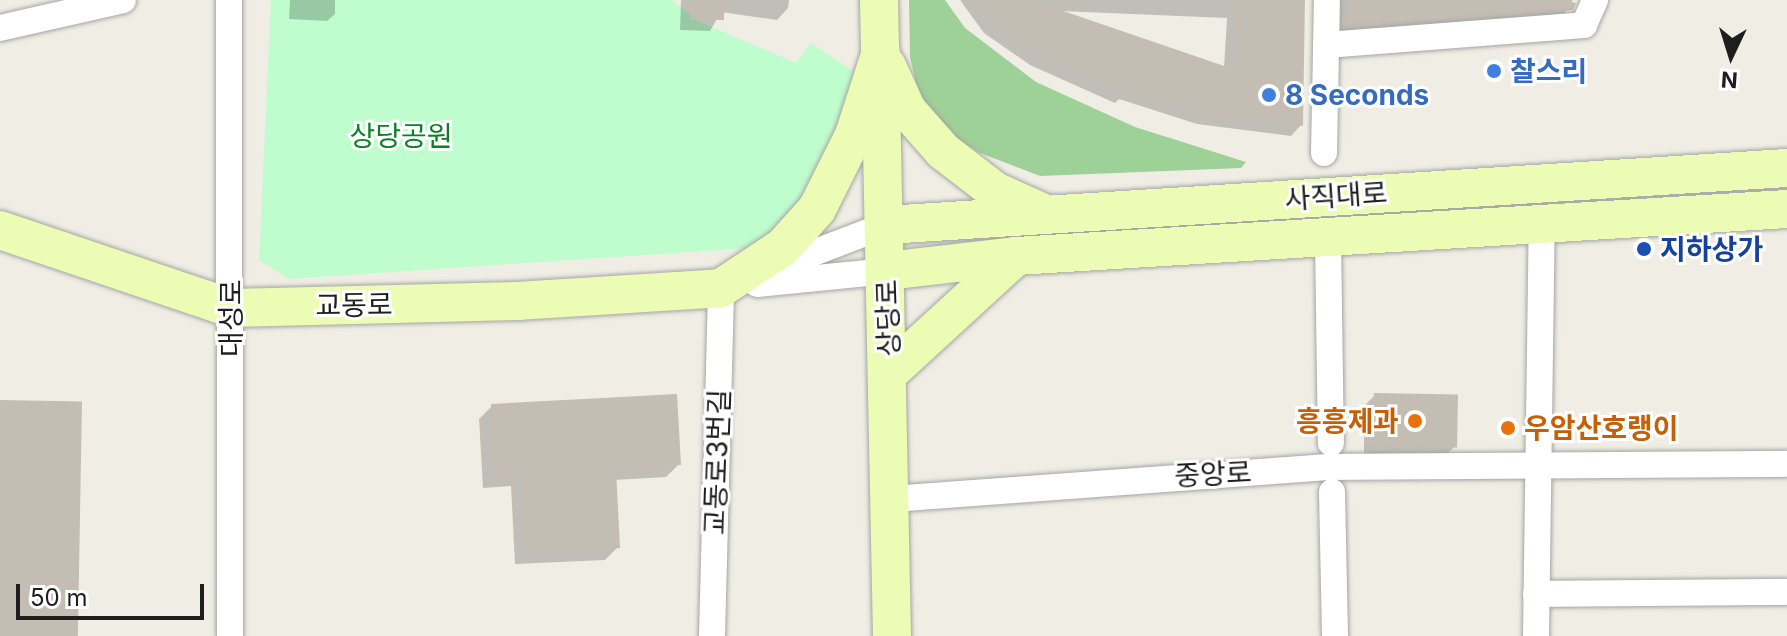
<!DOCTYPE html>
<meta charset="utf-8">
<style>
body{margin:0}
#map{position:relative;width:1787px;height:636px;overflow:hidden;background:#f0eee4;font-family:Inter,"Noto Sans KR",sans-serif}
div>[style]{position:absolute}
.forest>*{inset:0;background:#9ed197}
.park>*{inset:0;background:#bffcce}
.shadow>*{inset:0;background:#0003}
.building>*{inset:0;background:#c4bdb3;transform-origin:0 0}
.roads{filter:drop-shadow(0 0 2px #a5a5a5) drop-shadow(0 0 2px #a5a5a5)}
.street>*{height:26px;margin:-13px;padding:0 13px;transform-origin:13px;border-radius:13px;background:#fff}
.secondary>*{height:38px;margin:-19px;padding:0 19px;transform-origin:19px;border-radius:19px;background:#edfcb5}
.dots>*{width:22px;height:22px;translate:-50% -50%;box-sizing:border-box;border:4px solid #fff;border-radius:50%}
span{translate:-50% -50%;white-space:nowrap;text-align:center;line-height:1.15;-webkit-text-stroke:6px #fff;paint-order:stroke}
.shop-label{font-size:28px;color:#366cbe;font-weight:700}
.left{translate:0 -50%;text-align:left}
.park-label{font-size:28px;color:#078225}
.street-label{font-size:28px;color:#1e1e1e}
.transit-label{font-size:28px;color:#164399;font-weight:700}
.food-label{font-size:28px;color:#c56008;font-weight:700}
.right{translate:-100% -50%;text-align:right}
.north{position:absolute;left:1691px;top:16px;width:80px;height:80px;-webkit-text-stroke:6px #fff;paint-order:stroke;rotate:184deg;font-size:22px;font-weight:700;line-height:32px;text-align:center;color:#1e1e1e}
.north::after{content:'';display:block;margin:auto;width:28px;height:36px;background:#1e1e1e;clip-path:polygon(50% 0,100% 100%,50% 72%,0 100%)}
.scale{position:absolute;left:16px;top:584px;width:188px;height:36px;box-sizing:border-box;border:4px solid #1e1e1e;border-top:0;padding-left:10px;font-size:24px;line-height:28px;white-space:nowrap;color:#1e1e1e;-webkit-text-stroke:6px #fff;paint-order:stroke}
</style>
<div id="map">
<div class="forest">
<div style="clip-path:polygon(909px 0,945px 0,965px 28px,1036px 82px,1135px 127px,1246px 162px,1241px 168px,1040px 176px,980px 153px,944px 130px,920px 100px,910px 57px)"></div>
</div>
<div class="park">
<div style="clip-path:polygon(271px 0,672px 0,700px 22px,796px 63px,811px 43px,860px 76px,818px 192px,764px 247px,289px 279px,259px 260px)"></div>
</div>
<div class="shadow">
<div style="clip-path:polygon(290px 0,335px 0,335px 14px,327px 21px,289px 19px)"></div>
<div style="clip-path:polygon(681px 0,789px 0,788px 8px,777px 20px,721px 12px,710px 31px,680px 30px)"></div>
<div style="clip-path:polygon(evenodd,960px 0,1304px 0,1301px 125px,1291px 136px,1197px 124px,1119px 99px,1115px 103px,1030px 65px,984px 33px,960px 0,1061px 11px,1227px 18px,1224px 68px,1061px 11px)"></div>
<div style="clip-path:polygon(1337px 0,1573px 0,1562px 18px,1337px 36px)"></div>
<div style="clip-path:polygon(1375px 395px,1454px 447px,1443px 458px,1364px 456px,1364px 406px)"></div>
<div style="clip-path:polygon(492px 406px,679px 464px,666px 477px,614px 480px,618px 547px,605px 560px,515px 564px,511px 486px,483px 488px,479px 419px)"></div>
</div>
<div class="building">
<div style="left:691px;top:0;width:33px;height:20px"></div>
<div style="clip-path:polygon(979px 0,1031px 0,1233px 69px,1237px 0,1305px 0,1303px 126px,1208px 114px,1129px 89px,1128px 93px,1041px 55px,995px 22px)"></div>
<div style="clip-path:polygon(1345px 0,1558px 0,1576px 3px,1573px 10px,1345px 27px)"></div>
<div style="left:1374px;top:393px;width:84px;height:53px;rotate:1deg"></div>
<div style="clip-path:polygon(677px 394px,681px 465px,616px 469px,620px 548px,527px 552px,523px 474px,495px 476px,491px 404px)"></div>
<div style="left:0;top:400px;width:82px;height:236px;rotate:1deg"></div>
</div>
<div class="roads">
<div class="street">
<div style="left:229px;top:0;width:636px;rotate:89.91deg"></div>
<div style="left:0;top:28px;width:126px;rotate:-12.8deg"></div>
<div style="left:1326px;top:45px;width:259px;rotate:-4.4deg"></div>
<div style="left:1584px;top:25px;width:27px;rotate:-66deg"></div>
<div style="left:1324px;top:153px;width:153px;rotate:-88.9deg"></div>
<div style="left:1328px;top:237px;width:206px;rotate:89.2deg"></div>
<div style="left:766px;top:271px;width:129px;rotate:-21deg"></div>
<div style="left:757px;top:284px;width:131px;rotate:-5.7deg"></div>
<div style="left:1332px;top:492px;width:144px;rotate:88.8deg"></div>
<div style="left:891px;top:499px;width:442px;rotate:-4.2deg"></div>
<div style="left:1332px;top:467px;width:455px;rotate:-0.4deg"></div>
<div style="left:1536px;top:594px;width:251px;rotate:-0.5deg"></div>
<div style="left:712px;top:636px;width:348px;rotate:-88.5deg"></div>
<div style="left:1536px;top:636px;width:412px;rotate:-89.2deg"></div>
</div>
<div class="secondary">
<div style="left:879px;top:0;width:636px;rotate:88.83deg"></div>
<div style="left:887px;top:66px;width:48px;rotate:65.6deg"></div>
<div style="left:907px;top:110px;width:55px;rotate:48.7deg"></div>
<div style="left:943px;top:151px;width:66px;rotate:37.6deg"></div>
<div style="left:995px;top:191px;width:51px;rotate:24.5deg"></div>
<div style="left:886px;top:225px;width:903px;rotate:-3.62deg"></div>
<div style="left:0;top:230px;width:244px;rotate:18.7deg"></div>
<div style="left:231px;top:308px;width:286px;rotate:-1.4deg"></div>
<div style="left:517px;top:301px;width:204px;rotate:-3.6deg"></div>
<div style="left:721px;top:288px;width:74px;rotate:-33.5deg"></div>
<div style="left:783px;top:247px;width:51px;rotate:-48.2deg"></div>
<div style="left:817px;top:209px;width:83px;rotate:-63.4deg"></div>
<div style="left:854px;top:135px;width:87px;rotate:-72deg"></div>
<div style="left:887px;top:271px;width:130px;rotate:-6.6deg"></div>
<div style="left:1016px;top:256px;width:772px;rotate:-3.49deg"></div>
<div style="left:890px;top:372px;width:171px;rotate:-42.6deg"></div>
</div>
</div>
<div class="dots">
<div style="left:1494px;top:71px;background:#3f7fe0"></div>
<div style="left:1269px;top:95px;background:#3f7fe0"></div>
<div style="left:1644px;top:249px;background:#1a4fb4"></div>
<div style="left:1415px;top:421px;background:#e8710a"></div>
<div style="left:1508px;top:428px;background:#e8710a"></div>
</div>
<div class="shop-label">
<span class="left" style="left:1510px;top:71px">찰스리</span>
<span class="left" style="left:1285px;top:95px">8 Seconds</span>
</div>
<div class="park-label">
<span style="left:401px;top:136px">상당공원</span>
</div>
<div class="street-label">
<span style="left:1336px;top:196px;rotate:-4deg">사직대로</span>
<span style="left:354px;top:305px;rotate:-1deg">교동로</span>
<span style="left:231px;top:318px;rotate:-90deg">대성로</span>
<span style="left:888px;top:318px;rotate:-92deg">상당로</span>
<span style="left:717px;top:462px;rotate:-88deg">교동로3번길</span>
<span style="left:1213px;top:474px;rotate:-3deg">중앙로</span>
</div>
<div class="transit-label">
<span class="left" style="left:1660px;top:249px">지하상가</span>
</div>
<div class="food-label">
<span class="right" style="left:1399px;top:421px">흥흥제과</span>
<span class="left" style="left:1524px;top:428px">우암산호랭이</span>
</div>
<div class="north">N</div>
<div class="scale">50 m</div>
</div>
